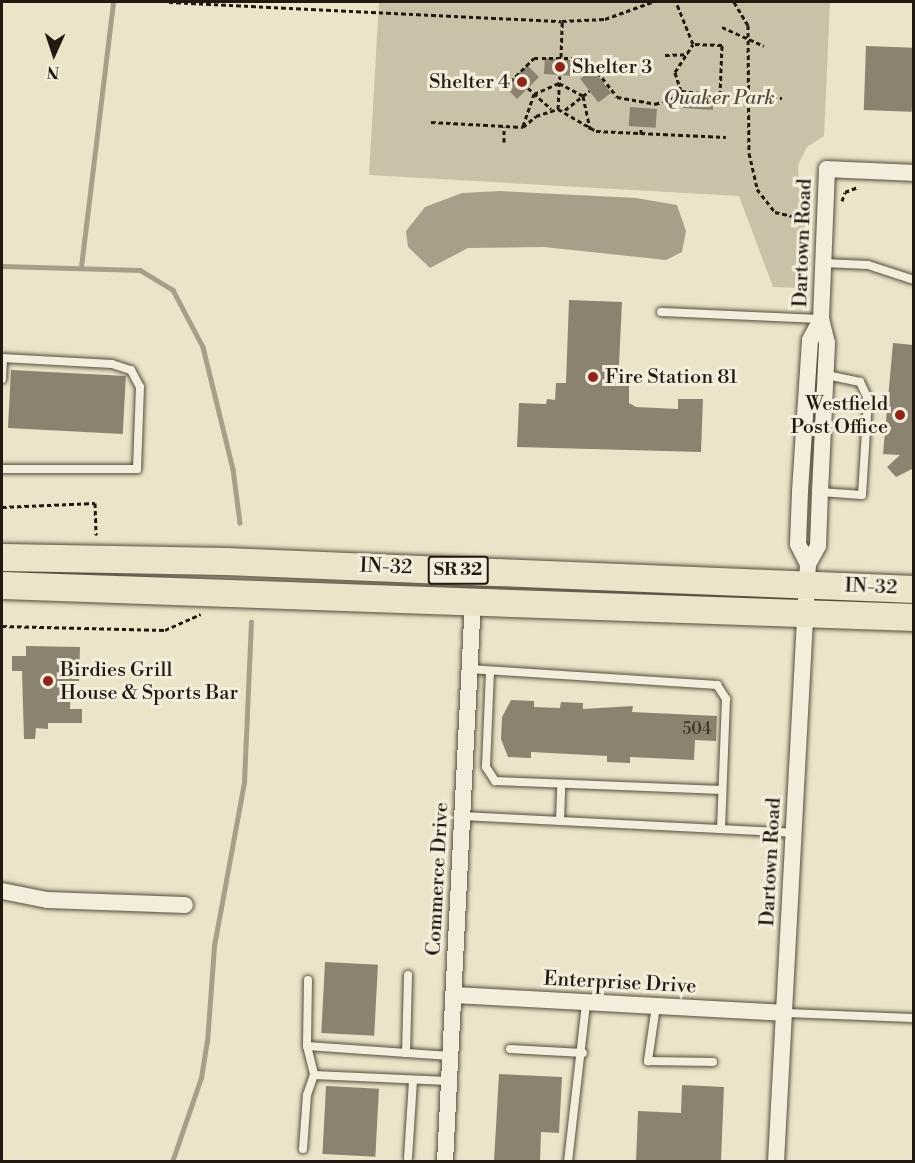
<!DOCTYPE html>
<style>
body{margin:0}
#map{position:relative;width:915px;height:1163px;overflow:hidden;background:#ece4c8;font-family:"Libre Bodoni",serif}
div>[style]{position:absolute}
.green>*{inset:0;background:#cac1a9}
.water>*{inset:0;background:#a79f89}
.stream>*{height:4.5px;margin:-2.25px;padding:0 2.25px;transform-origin:2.25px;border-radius:2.25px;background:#a79f89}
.building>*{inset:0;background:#8b8370;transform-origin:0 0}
.path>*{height:3px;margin-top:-1.5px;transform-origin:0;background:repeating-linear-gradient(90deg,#221910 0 4.5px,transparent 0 7.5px)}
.roads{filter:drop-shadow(0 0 2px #544c3e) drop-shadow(0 0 2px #544c3e)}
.service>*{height:8px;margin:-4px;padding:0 4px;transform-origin:4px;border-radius:4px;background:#f3eddb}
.minor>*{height:16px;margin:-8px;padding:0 8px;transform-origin:8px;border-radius:8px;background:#f3eddb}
.primary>*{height:27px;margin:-13.5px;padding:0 13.5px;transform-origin:13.5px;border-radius:13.5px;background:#ece4c8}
.dots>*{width:16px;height:16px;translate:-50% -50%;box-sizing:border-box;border:3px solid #f3eddb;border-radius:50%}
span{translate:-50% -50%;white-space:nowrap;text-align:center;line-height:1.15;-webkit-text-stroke:6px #f3eddb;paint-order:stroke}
.number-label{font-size:16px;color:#3c3428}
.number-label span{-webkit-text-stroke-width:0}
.shield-label span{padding:2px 4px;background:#f3eddb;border:2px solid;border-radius:4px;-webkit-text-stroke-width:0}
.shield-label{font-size:18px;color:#221910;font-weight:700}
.poi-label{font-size:20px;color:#221910}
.left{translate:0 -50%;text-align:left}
.right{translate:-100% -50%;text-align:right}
.park-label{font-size:20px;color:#544b3e;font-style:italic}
.street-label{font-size:20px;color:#221910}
.frame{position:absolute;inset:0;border:3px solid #221910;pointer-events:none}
.north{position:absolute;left:24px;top:24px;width:60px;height:60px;-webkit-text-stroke:4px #f3eddb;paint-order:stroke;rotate:183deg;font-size:16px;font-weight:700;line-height:24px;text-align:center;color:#221910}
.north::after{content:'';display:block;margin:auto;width:21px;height:27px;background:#221910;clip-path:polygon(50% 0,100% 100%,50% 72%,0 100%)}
</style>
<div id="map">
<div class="green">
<div style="clip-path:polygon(379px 2px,830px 2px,824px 136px,807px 147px,798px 165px,799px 189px,809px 203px,803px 288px,773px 287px,739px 196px,369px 175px)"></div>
</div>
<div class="water">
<div style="clip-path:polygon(500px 191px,636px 198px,677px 205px,686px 231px,682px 252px,666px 260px,544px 247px,468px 248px,430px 268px,408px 247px,406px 231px,425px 207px,462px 193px)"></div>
</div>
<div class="stream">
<div style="left:2px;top:266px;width:138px;rotate:1.7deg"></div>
<div style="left:140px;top:270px;width:39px;rotate:31deg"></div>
<div style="left:173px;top:290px;width:64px;rotate:62.2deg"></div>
<div style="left:203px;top:347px;width:126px;rotate:76.2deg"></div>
<div style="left:233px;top:469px;width:54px;rotate:82.6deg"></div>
<div style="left:81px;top:267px;width:267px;rotate:-83.1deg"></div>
<div style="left:172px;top:1162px;width:89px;rotate:-71deg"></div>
<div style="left:201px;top:1078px;width:36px;rotate:-81deg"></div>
<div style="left:207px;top:1042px;width:96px;rotate:-85.8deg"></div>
<div style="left:214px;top:946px;width:167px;rotate:-79.6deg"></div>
<div style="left:244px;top:782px;width:160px;rotate:-87.5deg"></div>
</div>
<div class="building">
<div style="left:866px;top:46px;width:48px;height:64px;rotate:2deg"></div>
<div style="left:545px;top:58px;width:31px;height:16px;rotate:4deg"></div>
<div style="left:527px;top:65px;width:17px;height:31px;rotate:45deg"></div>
<div style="left:593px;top:69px;width:30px;height:16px;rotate:53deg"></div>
<div style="left:684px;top:93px;width:30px;height:15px;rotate:4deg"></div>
<div style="left:630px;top:107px;width:27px;height:19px;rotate:4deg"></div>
<div style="clip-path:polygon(569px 300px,622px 302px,618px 385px,629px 386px,629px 403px,636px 407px,678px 409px,678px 399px,703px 399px,701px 452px,517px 447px,519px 403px,546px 404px,547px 399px,555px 400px,556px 383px,566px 383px)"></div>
<div style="clip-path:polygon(893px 343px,914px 345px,914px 468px,896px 477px,887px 467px,900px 455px,883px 454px)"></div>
<div style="left:11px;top:370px;width:115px;height:58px;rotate:3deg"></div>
<div style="clip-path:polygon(26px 646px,80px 647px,79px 682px,71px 682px,70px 709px,82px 709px,82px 723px,48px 723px,48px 729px,36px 728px,35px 739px,24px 739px,22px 671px,12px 671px,12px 656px,26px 656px)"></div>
<div style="clip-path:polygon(511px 700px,534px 701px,534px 707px,560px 708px,561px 702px,583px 703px,583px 709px,633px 706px,632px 712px,717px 716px,716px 741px,695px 740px,694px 760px,630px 757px,630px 763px,607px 762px,607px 756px,531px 752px,531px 758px,508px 757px,501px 739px,502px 717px)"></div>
<div style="left:325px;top:962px;width:53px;height:71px;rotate:3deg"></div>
<div style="clip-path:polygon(499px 1074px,562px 1077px,559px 1133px,541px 1132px,540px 1161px,494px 1161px)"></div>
<div style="clip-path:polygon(682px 1085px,724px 1087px,721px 1161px,636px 1161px,638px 1111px,681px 1113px)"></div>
<div style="left:326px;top:1086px;width:53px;height:68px;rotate:3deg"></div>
</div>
<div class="path">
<div style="left:169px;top:2px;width:393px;rotate:2.8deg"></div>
<div style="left:562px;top:21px;width:43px;rotate:-2.7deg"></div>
<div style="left:605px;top:19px;width:50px;rotate:-19.9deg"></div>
<div style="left:734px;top:2px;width:27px;rotate:59deg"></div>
<div style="left:748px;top:25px;width:128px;rotate:89.6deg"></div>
<div style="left:749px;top:153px;width:37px;rotate:77deg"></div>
<div style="left:757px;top:189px;width:29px;rotate:52deg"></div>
<div style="left:775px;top:212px;width:36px;rotate:13deg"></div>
<div style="left:722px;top:27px;width:46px;rotate:24.3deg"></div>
<div style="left:665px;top:55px;width:23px;rotate:-2deg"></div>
<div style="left:561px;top:57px;width:36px;rotate:-88deg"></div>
<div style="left:505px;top:87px;width:41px;rotate:-45deg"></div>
<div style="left:534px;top:58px;width:44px"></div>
<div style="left:578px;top:58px;width:17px;rotate:28deg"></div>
<div style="left:593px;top:66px;width:39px;rotate:52deg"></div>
<div style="left:617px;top:97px;width:39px;rotate:10deg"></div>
<div style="left:655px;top:104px;width:22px;rotate:-18deg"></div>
<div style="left:676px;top:97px;width:8px;rotate:-50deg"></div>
<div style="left:681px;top:91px;width:20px;rotate:-108deg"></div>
<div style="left:675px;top:72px;width:33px;rotate:-57deg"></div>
<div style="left:693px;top:44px;width:45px;rotate:-112deg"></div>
<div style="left:528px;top:88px;width:31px;rotate:42deg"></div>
<div style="left:681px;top:91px;width:39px;rotate:6deg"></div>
<div style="left:720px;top:95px;width:50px;rotate:-87.7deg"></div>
<div style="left:722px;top:45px;width:29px;rotate:-178deg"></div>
<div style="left:720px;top:95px;width:62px;rotate:2.8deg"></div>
<div style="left:558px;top:109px;width:33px;rotate:-87deg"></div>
<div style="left:565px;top:110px;width:31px;rotate:-38deg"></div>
<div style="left:431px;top:122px;width:92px;rotate:3.1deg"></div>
<div style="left:523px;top:127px;width:17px;rotate:-40deg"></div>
<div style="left:536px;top:116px;width:23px;rotate:-18deg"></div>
<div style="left:558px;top:109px;width:44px;rotate:30.1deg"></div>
<div style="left:596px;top:131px;width:130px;rotate:2.6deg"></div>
<div style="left:523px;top:126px;width:34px;rotate:-71deg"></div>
<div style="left:534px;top:94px;width:27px;rotate:-24deg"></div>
<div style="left:559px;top:83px;width:27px;rotate:28deg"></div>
<div style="left:583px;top:96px;width:34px;rotate:78deg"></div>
<div style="left:641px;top:134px;width:7px;rotate:-90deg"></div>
<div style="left:504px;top:142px;width:15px;rotate:-90deg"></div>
<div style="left:842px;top:201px;width:9px;rotate:-72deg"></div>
<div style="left:845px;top:192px;width:14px;rotate:-21deg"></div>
<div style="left:2px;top:507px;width:93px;rotate:-2.5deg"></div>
<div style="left:95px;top:503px;width:32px;rotate:88deg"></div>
<div style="left:2px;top:626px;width:163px;rotate:1.4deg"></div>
<div style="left:165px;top:630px;width:39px;rotate:-24deg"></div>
</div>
<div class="roads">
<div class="service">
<div style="left:824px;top:263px;width:44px;rotate:2.6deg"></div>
<div style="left:868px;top:265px;width:48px;rotate:18.1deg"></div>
<div style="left:661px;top:312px;width:160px;rotate:2.5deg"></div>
<div style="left:2px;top:358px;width:110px;rotate:3.1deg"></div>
<div style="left:112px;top:364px;width:20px;rotate:18deg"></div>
<div style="left:131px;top:370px;width:19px;rotate:62deg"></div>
<div style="left:140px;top:387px;width:82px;rotate:92.1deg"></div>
<div style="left:137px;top:469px;width:135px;rotate:180deg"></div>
<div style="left:2px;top:379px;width:21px;rotate:-87deg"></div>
<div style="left:820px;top:492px;width:42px;rotate:4.1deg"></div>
<div style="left:862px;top:495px;width:96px;rotate:-86.4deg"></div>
<div style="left:868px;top:399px;width:19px;rotate:-115deg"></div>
<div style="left:860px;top:382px;width:35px;rotate:-168deg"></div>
<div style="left:469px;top:669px;width:249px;rotate:3.7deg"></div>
<div style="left:717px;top:685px;width:17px;rotate:57deg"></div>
<div style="left:726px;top:699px;width:129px;rotate:92.2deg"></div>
<div style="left:490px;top:671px;width:96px;rotate:92.4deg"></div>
<div style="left:486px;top:767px;width:17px;rotate:57deg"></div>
<div style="left:495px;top:781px;width:227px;rotate:2.3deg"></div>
<div style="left:462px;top:816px;width:332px;rotate:2.9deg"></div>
<div style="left:560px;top:821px;width:36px;rotate:-88deg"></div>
<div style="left:308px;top:980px;width:66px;rotate:90.9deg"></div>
<div style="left:307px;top:1046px;width:143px;rotate:4deg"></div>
<div style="left:656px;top:1006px;width:56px;rotate:98.3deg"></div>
<div style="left:648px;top:1061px;width:65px;rotate:0.9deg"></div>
<div style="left:784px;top:1013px;width:130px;rotate:2.2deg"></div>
<div style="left:307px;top:1046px;width:30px;rotate:76deg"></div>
<div style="left:314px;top:1075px;width:134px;rotate:2.6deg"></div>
<div style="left:510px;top:1049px;width:73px;rotate:3.1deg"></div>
<div style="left:406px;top:1053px;width:78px;rotate:-88.5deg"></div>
<div style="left:303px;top:1149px;width:54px;rotate:-85.8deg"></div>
<div style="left:307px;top:1095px;width:21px;rotate:-71deg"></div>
<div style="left:408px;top:1158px;width:78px;rotate:-86.3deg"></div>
<div style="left:568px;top:1162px;width:160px;rotate:-83.5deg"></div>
</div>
<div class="minor">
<div style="left:808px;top:564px;width:22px;rotate:-117deg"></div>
<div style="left:798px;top:544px;width:53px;rotate:-87.8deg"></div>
<div style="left:800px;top:491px;width:151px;rotate:-86.2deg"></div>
<div style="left:810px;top:340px;width:24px;rotate:-62deg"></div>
<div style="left:2px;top:891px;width:46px;rotate:11.3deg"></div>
<div style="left:47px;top:900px;width:138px;rotate:2.1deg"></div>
<div style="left:453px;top:995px;width:331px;rotate:3.1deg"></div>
<div style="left:445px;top:1162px;width:564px;rotate:-87.15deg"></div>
<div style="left:776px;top:1162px;width:599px;rotate:-86.94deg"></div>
<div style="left:808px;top:564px;width:21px;rotate:-61deg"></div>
<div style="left:818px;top:546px;width:54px;rotate:-87.9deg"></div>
<div style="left:820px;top:492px;width:149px;rotate:-87.3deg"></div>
<div style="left:827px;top:343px;width:25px;rotate:-104deg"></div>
<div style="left:821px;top:319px;width:150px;rotate:-87.7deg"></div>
<div style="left:827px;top:169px;width:87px;rotate:2.6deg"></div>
</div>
<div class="primary">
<div style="left:2px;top:557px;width:223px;rotate:1deg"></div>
<div style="left:225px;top:561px;width:690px;rotate:2.33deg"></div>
<div style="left:2px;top:585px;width:913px;rotate:2.01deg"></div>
</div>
</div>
<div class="dots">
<div style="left:560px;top:67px;background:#8f2418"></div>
<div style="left:522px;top:82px;background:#8f2418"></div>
<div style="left:593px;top:377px;background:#8f2418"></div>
<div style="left:900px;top:415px;background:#8f2418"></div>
<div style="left:48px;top:681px;background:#8f2418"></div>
</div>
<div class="number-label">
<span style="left:697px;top:729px">504</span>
</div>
<div class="shield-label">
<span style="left:458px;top:570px">SR 32</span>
</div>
<div class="poi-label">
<span class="left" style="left:572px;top:67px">Shelter 3</span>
<span class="right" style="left:510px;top:82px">Shelter 4</span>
<span class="left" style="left:605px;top:377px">Fire Station 81</span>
<span class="right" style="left:888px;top:416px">Westfield<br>Post Office</span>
<span class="left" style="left:60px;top:682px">Birdies Grill<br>House &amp; Sports Bar</span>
</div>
<div class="park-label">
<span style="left:719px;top:98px">Quaker Park</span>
</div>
<div class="street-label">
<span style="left:803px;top:243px;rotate:-88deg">Dartown Road</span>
<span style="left:386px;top:567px;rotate:2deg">IN-32</span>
<span style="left:871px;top:587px;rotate:2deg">IN-32</span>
<span style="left:771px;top:862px;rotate:-87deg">Dartown Road</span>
<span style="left:438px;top:879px;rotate:-87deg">Commerce Drive</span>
<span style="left:620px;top:983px;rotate:3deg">Enterprise Drive</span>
</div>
<div class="frame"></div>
<div class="north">N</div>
</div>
